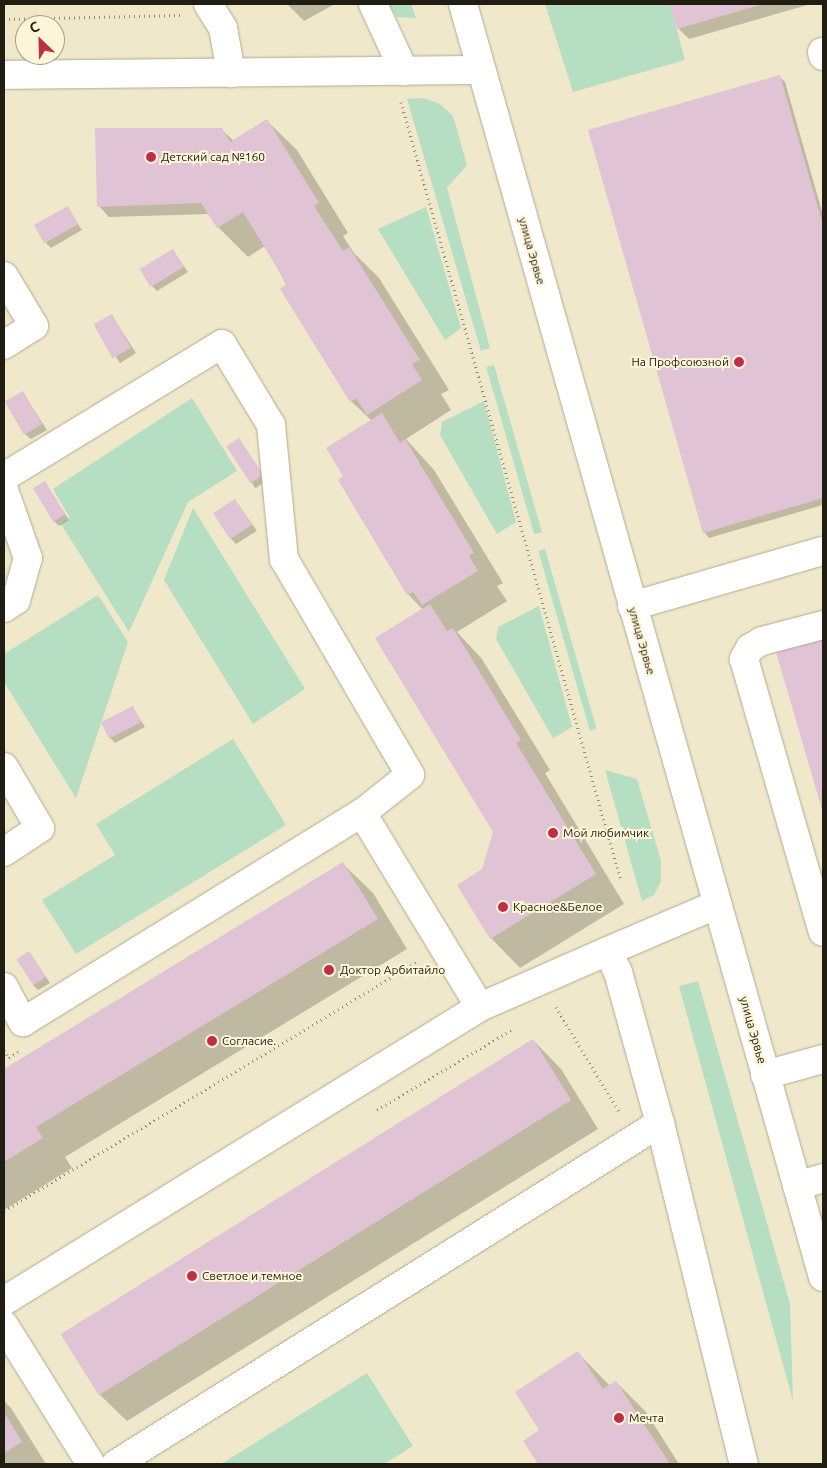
<!DOCTYPE html>
<meta charset="utf-8">
<style>
body{margin:0}
#map{position:relative;width:827px;height:1468px;overflow:hidden;background:#efe8cb;font-family:Ubuntu,sans-serif}
div>[style]{position:absolute}
.green>*{inset:0;background:#b5dec2;transform-origin:0 0}
.shadow>*{inset:0;background:#0003;transform-origin:0 0}
.building>*{inset:0;background:#e0c3d4;transform-origin:0 0}
.path>*{height:3px;margin-top:-1.5px;transform-origin:0;background:repeating-linear-gradient(90deg,#918c78 0 1px,transparent 0 5px)}
.roads{filter:drop-shadow(0 0 1px #b1aa8e) drop-shadow(0 0 1px #b1aa8e)}
.minor>*{height:28px;margin:-14px;padding:0 14px;transform-origin:14px;border-radius:14px;background:#fff}
.dots>*{width:14px;height:14px;translate:-50% -50%;box-sizing:border-box;border:2px solid #fdf5d8;border-radius:50%}
span{translate:-50% -50%;white-space:nowrap;text-align:center;line-height:1.15;-webkit-text-stroke:4px #fdf5d8;paint-order:stroke}
.poi-label{font-size:12px;color:#201d13}
.left{translate:0 -50%;text-align:left}
.right{translate:-100% -50%;text-align:right}
.street-label{font-size:12px;color:#201d13}
.frame{position:absolute;inset:0;border:5px solid #201d13;pointer-events:none}
.north{position:absolute;left:15px;top:15px;width:50px;height:50px;box-sizing:border-box;background:#fdf5d8;border:1px solid #a59f89;border-radius:50%;rotate:336deg;font-size:14px;font-weight:700;line-height:20px;text-align:center;color:#201d13}
.north::after{content:'';display:block;margin:auto;width:18px;height:22px;background:#bf2e48;clip-path:polygon(50% 0,100% 100%,50% 72%,0 100%)}
</style>
<div id="map">
<div class="green">
<div style="clip-path:polygon(389px 4px,411px 4px,416px 18px,397px 17px)"></div>
<div style="clip-path:polygon(545px 4px,670px 4px,685px 60px,573px 92px)"></div>
<div style="clip-path:polygon(424px 98px,440px 104px,453px 116px,467px 165px,447px 188px,490px 348px,481px 351px,407px 99px)"></div>
<div style="clip-path:polygon(426px 207px,461px 328px,445px 340px,378px 229px)"></div>
<div style="left:494px;top:365px;width:174px;height:8px;rotate:74deg"></div>
<div style="clip-path:polygon(192px 398px,237px 471px,188px 502px,129px 632px,61px 524px,70px 518px,53px 489px)"></div>
<div style="clip-path:polygon(484px 401px,516px 522px,497px 534px,440px 435px,442px 422px)"></div>
<div style="clip-path:polygon(193px 508px,305px 689px,253px 724px,164px 580px)"></div>
<div style="left:545px;top:549px;width:187px;height:7px;rotate:74deg"></div>
<div style="clip-path:polygon(98px 595px,128px 642px,76px 798px,4px 682px,4px 654px)"></div>
<div style="clip-path:polygon(539px 606px,572px 727px,553px 738px,496px 639px,498px 627px)"></div>
<div style="clip-path:polygon(233px 739px,286px 825px,76px 954px,42px 900px,115px 855px,96px 824px)"></div>
<div style="clip-path:polygon(605px 770px,637px 779px,661px 861px,661px 881px,654px 895px,642px 901px)"></div>
<div style="clip-path:polygon(698px 981px,790px 1304px,793px 1401px,679px 986px)"></div>
<div style="clip-path:polygon(367px 1373px,413px 1446px,384px 1464px,221px 1464px)"></div>
</div>
<div class="shadow">
<div style="clip-path:polygon(287px 4px,335px 4px,304px 21px)"></div>
<div style="clip-path:polygon(671px 4px,811px 4px,689px 39px,678px 28px)"></div>
<div style="clip-path:polygon(780px 77px,785px 82px,823px 215px,823px 505px,709px 538px,704px 532px)"></div>
<div style="clip-path:polygon(267px 121px,297px 150px,348px 233px,343px 236px,354px 253px,379px 278px,449px 390px,441px 394px,451px 410px,406px 439px,434px 470px,503px 583px,497px 586px,507px 601px,457px 632px,482px 659px,550px 770px,545px 773px,624px 904px,520px 968px,491px 938px,483px 870px,494px 832px,423px 610px,408px 594px,372px 421px,351px 401px,265px 246px,248px 257px,218px 227px,210px 214px,109px 217px,99px 206px,222px 130px,234px 141px)"></div>
<div style="clip-path:polygon(67px 208px,82px 230px,51px 248px,46px 243px)"></div>
<div style="clip-path:polygon(173px 251px,188px 272px,157px 291px,152px 286px)"></div>
<div style="left:112px;top:316px;width:44px;height:19px;rotate:57deg"></div>
<div style="clip-path:polygon(23px 393px,47px 430px,31px 439px,25px 434px)"></div>
<div style="left:239px;top:439px;width:50px;height:14px;rotate:56deg"></div>
<div style="clip-path:polygon(44px 482px,69px 520px,59px 526px,54px 521px)"></div>
<div style="clip-path:polygon(235px 500px,257px 531px,236px 544px,231px 539px)"></div>
<div style="clip-path:polygon(823px 639px,823px 810px,778px 652px)"></div>
<div style="clip-path:polygon(133px 708px,145px 727px,115px 743px,110px 738px)"></div>
<div style="clip-path:polygon(343px 864px,373px 893px,407px 949px,65px 1157px,72px 1168px,4px 1210px,4px 1071px)"></div>
<div style="clip-path:polygon(29px 952px,50px 983px,38px 990px,33px 985px)"></div>
<div style="clip-path:polygon(533px 1040px,561px 1069px,598px 1129px,127px 1421px,98px 1393px)"></div>
<div style="clip-path:polygon(578px 1353px,610px 1386px,616px 1382px,646px 1412px,679px 1464px,540px 1464px,525px 1441px,541px 1431px)"></div>
<div style="clip-path:polygon(4px 1401px,11px 1408px,46px 1464px,4px 1464px)"></div>
</div>
<div class="building">
<div style="clip-path:polygon(670px 4px,763px 4px,677px 29px)"></div>
<div style="clip-path:polygon(780px 75px,823px 225px,823px 498px,703px 533px,588px 130px)"></div>
<div style="clip-path:polygon(267px 119px,319px 203px,314px 206px,343px 251px,349px 247px,420px 360px,412px 364px,422px 380px,367px 415px,356px 398px,350px 402px,280px 289px,287px 284px,243px 212px,217px 228px,201px 203px,97px 207px,95px 128px,222px 128px,230px 142px)"></div>
<div style="left:68px;top:206px;width:21px;height:39px;rotate:61deg"></div>
<div style="left:173px;top:249px;width:21px;height:39px;rotate:59deg"></div>
<div style="left:112px;top:314px;width:39px;height:21px;rotate:61deg"></div>
<div style="left:23px;top:391px;width:38px;height:21px;rotate:60deg"></div>
<div style="clip-path:polygon(382px 413px,400px 443px,405px 439px,474px 553px,469px 556px,478px 571px,422px 605px,413px 592px,407px 595px,338px 480px,343px 476px,326px 448px)"></div>
<div style="left:239px;top:438px;width:44px;height:15px;rotate:57deg"></div>
<div style="left:45px;top:481px;width:39px;height:14px;rotate:59deg"></div>
<div style="left:235px;top:499px;width:31px;height:26px;rotate:57deg"></div>
<div style="clip-path:polygon(430px 604px,447px 631px,453px 628px,521px 740px,516px 743px,596px 874px,490px 939px,457px 885px,482px 869px,493px 832px,375px 638px)"></div>
<div style="clip-path:polygon(823px 638px,823px 813px,776px 652px)"></div>
<div style="left:133px;top:706px;width:18px;height:36px;rotate:63deg"></div>
<div style="clip-path:polygon(343px 862px,378px 919px,36px 1127px,43px 1138px,4px 1162px,4px 1069px)"></div>
<div style="left:29px;top:951px;width:31px;height:15px;rotate:57deg"></div>
<div style="left:533px;top:1039px;width:72px;height:557px;rotate:58deg"></div>
<div style="clip-path:polygon(578px 1351px,603px 1389px,616px 1381px,670px 1464px,538px 1464px,523px 1441px,539px 1430px,515px 1392px)"></div>
<div style="clip-path:polygon(4px 1412px,22px 1442px,4px 1453px)"></div>
</div>
<div class="path">
<div style="left:4px;top:19px;width:177px;rotate:-1.3deg"></div>
<div style="left:401px;top:102px;width:809px;rotate:74.23deg"></div>
<div style="left:556px;top:1007px;width:124px;rotate:58.9deg"></div>
<div style="left:4px;top:1050px;width:9px;rotate:58deg"></div>
<div style="left:9px;top:1058px;width:11px;rotate:-34deg"></div>
<div style="left:377px;top:1110px;width:156px;rotate:-30.8deg"></div>
<div style="left:4px;top:1211px;width:481px;rotate:-31.1deg"></div>
</div>
<div class="roads">
<div class="minor">
<div style="left:208px;top:4px;width:28px;rotate:58deg"></div>
<div style="left:223px;top:28px;width:46px;rotate:79.9deg"></div>
<div style="left:373px;top:4px;width:74px;rotate:65.2deg"></div>
<div style="left:463px;top:4px;width:1323px;rotate:74.21deg"></div>
<div style="left:822px;top:52px;width:4px;rotate:76deg"></div>
<div style="left:4px;top:75px;width:477px;rotate:-0.6deg"></div>
<div style="left:4px;top:276px;width:58px;rotate:59deg"></div>
<div style="left:34px;top:326px;width:36px;rotate:148deg"></div>
<div style="left:4px;top:477px;width:255px;rotate:-31.4deg"></div>
<div style="left:222px;top:344px;width:95px;rotate:58.8deg"></div>
<div style="left:271px;top:425px;width:135px;rotate:84.5deg"></div>
<div style="left:284px;top:559px;width:250px;rotate:59.7deg"></div>
<div style="left:410px;top:775px;width:61px;rotate:141.6deg"></div>
<div style="left:4px;top:490px;width:72px;rotate:70.6deg"></div>
<div style="left:28px;top:558px;width:44px;rotate:105.9deg"></div>
<div style="left:16px;top:600px;width:14px;rotate:146deg"></div>
<div style="left:632px;top:606px;width:199px;rotate:-16.1deg"></div>
<div style="left:823px;top:625px;width:63px;rotate:165.3deg"></div>
<div style="left:762px;top:641px;width:14px;rotate:150deg"></div>
<div style="left:750px;top:648px;width:13px;rotate:119deg"></div>
<div style="left:744px;top:659px;width:284px;rotate:73.9deg"></div>
<div style="left:4px;top:767px;width:71px;rotate:59.5deg"></div>
<div style="left:40px;top:828px;width:43px;rotate:146.3deg"></div>
<div style="left:608px;top:951px;width:117px;rotate:-23.1deg"></div>
<div style="left:4px;top:987px;width:40px;rotate:62deg"></div>
<div style="left:23px;top:1022px;width:398px;rotate:-31.7deg"></div>
<div style="left:362px;top:813px;width:227px;rotate:58.7deg"></div>
<div style="left:765px;top:1075px;width:60px;rotate:-15.4deg"></div>
<div style="left:797px;top:1186px;width:27px;rotate:-17deg"></div>
<div style="left:4px;top:1301px;width:559px;rotate:-31.7deg"></div>
<div style="left:480px;top:1007px;width:140px;rotate:-23.6deg"></div>
<div style="left:608px;top:951px;width:23px;rotate:65deg"></div>
<div style="left:618px;top:972px;width:157px;rotate:74.5deg"></div>
<div style="left:660px;top:1123px;width:351px;rotate:76.2deg"></div>
<div style="left:4px;top:1325px;width:164px;rotate:58deg"></div>
<div style="left:116px;top:1464px;width:642px;rotate:-32.08deg"></div>
</div>
</div>
<div class="dots">
<div style="left:151px;top:157px;background:#bf2e48"></div>
<div style="left:739px;top:362px;background:#bf2e48"></div>
<div style="left:553px;top:833px;background:#bf2e48"></div>
<div style="left:503px;top:907px;background:#bf2e48"></div>
<div style="left:329px;top:970px;background:#bf2e48"></div>
<div style="left:212px;top:1041px;background:#bf2e48"></div>
<div style="left:192px;top:1276px;background:#bf2e48"></div>
<div style="left:619px;top:1418px;background:#bf2e48"></div>
</div>
<div class="poi-label">
<span class="left" style="left:161px;top:157px">Детский сад №160</span>
<span class="right" style="left:729px;top:362px">На Профсоюзной</span>
<span class="left" style="left:563px;top:833px">Мой любимчик</span>
<span class="left" style="left:513px;top:907px">Красное&amp;Белое</span>
<span class="left" style="left:340px;top:970px">Доктор Арбитайло</span>
<span class="left" style="left:222px;top:1041px">Согласие.</span>
<span class="left" style="left:202px;top:1276px">Светлое и темное</span>
<span class="left" style="left:629px;top:1418px">Мечта</span>
</div>
<div class="street-label">
<span style="left:532px;top:251px;rotate:74deg">улица Эрвье</span>
<span style="left:642px;top:641px;rotate:74deg">улица Эрвье</span>
<span style="left:753px;top:1030px;rotate:74deg">улица Эрвье</span>
</div>
<div class="frame"></div>
<div class="north">С</div>
</div>
